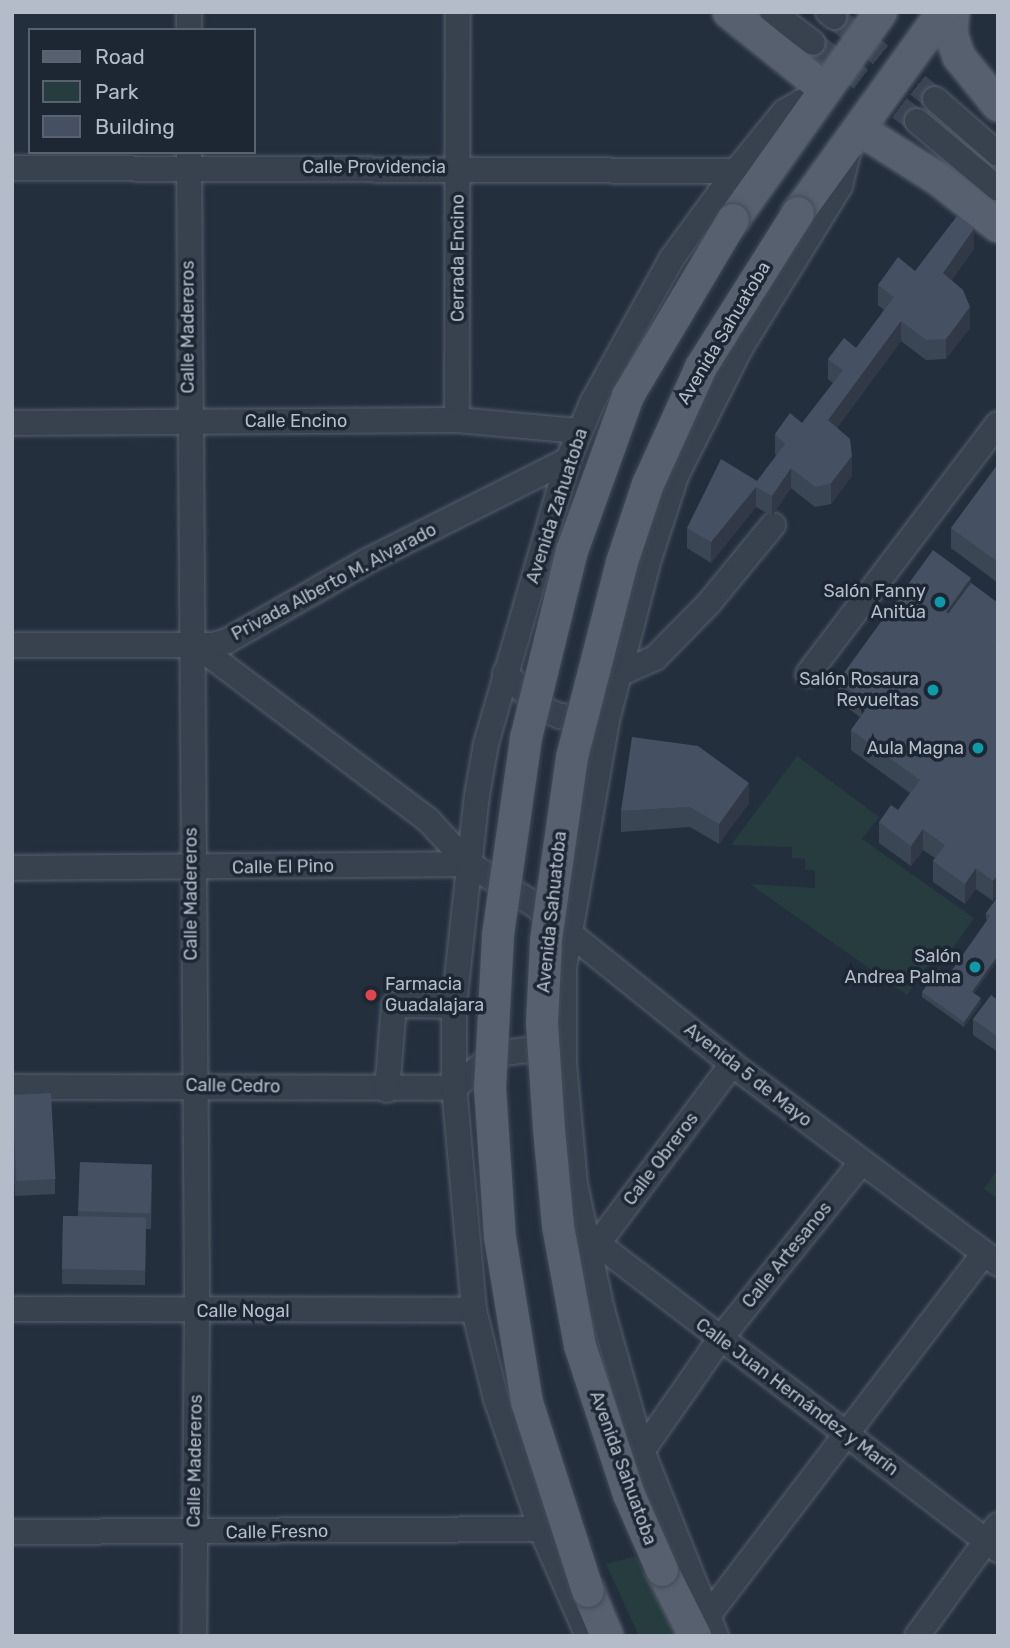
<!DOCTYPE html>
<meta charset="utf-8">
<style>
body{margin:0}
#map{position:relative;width:1010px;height:1648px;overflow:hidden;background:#242f3e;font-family:Rubik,sans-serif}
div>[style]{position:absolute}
.green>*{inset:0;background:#263c3f}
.minor-tunnel>*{height:24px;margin-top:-12px;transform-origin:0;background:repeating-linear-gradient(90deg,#3a4453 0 24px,transparent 0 36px)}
.roads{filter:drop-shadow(0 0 2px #565f6c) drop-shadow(0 0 2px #565f6c)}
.minor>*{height:24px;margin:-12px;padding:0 12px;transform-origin:12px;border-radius:12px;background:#38414e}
.major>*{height:32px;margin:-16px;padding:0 16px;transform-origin:16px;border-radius:16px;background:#56606e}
.bridges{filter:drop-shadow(0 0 2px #414a57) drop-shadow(0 0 2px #414a57)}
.major-bridge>*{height:32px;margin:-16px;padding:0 16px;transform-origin:16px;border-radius:16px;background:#56606e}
.wall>*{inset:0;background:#3b4654}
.shaded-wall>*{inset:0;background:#303945}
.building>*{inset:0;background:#455162;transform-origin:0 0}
.dots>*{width:19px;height:19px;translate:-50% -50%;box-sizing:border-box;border:4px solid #1d2633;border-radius:50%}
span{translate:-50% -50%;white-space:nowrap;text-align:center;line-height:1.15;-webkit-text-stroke:7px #1d2633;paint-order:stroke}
.street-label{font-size:18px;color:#b4bcc9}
.poi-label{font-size:18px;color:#b4bcc9}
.right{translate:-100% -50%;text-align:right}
.left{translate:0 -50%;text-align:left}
.frame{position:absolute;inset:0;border:14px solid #b4bcc9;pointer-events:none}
.legend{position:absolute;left:28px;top:28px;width:228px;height:126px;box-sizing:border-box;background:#1d2633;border:2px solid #59626f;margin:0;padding:9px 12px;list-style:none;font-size:21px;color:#b4bcc9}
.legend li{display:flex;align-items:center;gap:14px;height:35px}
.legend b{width:35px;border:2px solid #59626f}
</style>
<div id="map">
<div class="green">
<div style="clip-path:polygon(797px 756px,879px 817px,862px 839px,974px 918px,943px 962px,934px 956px,907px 995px,750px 884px,815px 888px,815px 870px,805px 870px,805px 859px,792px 858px,792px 847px,731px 845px)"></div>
<div style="clip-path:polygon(998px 1169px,998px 1199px,984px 1189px)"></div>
<div style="clip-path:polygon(636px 1556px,676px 1636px,639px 1636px,606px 1564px)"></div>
</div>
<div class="minor-tunnel">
<div style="left:834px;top:17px;width:130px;rotate:39.1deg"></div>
<div style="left:813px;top:43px;width:130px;rotate:36.9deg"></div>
</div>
<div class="roads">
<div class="minor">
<div style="left:189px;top:12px;width:18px;rotate:90deg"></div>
<div style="left:772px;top:12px;width:51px;rotate:37.1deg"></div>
<div style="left:828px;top:12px;width:8px;rotate:40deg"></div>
<div style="left:935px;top:99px;width:84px;rotate:41.1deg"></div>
<div style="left:917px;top:121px;width:106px;rotate:40deg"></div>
<div style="left:189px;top:152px;width:1159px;rotate:89.6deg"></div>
<div style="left:197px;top:1311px;width:325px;rotate:90.5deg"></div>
<div style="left:12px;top:168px;width:724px;rotate:0.24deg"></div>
<div style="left:457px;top:420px;width:408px;rotate:-89.9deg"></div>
<div style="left:12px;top:423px;width:445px;rotate:-0.4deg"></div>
<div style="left:457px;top:420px;width:122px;rotate:5.2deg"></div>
<div style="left:192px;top:642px;width:296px;rotate:37deg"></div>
<div style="left:428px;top:820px;width:60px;rotate:47deg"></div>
<div style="left:469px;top:864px;width:74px;rotate:31.8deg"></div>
<div style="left:532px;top:903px;width:257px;rotate:38.8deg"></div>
<div style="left:732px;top:1064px;width:333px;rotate:36.9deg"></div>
<div style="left:12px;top:645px;width:201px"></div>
<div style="left:213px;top:645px;width:15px;rotate:-16deg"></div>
<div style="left:227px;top:641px;width:161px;rotate:-29.7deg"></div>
<div style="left:367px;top:561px;width:225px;rotate:-26.7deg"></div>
<div style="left:505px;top:673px;width:50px;rotate:44.2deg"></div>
<div style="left:541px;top:708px;width:21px;rotate:23deg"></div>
<div style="left:560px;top:716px;width:37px;rotate:6deg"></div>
<div style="left:808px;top:674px;width:314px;rotate:-52.8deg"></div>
<div style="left:617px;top:675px;width:42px;rotate:-24.1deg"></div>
<div style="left:655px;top:658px;width:77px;rotate:-45.5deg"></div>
<div style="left:709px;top:603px;width:101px;rotate:-50.6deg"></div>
<div style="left:12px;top:868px;width:457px;rotate:-0.5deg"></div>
<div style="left:12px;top:1087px;width:442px;rotate:0.1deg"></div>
<div style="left:454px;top:1088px;width:53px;rotate:-39.7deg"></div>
<div style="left:495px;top:1054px;width:35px;rotate:-7deg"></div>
<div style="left:530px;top:1050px;width:29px;rotate:22deg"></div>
<div style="left:387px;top:1090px;width:85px;rotate:-85.3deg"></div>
<div style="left:394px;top:1005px;width:60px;rotate:1deg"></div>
<div style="left:598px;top:1244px;width:504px;rotate:37.42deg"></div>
<div style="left:590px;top:1254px;width:237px;rotate:-53.2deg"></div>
<div style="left:12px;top:1309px;width:462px;rotate:0.1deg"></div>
<div style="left:642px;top:1451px;width:136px;rotate:-55.1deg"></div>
<div style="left:720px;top:1339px;width:226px;rotate:-51.3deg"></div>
<div style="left:12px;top:1532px;width:529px;rotate:-0.32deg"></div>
<div style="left:707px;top:1617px;width:457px;rotate:-52.7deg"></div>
<div style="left:588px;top:1636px;width:117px;rotate:-113.7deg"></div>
<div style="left:541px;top:1529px;width:138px;rotate:-109.1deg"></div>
<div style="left:496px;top:1399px;width:92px;rotate:-103.9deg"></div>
<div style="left:474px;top:1310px;width:223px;rotate:-95.1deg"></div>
<div style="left:454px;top:1088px;width:82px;rotate:-90deg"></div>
<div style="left:454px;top:1006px;width:212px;rotate:-83.8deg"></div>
<div style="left:477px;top:795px;width:52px;rotate:-80deg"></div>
<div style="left:486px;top:744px;width:296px;rotate:-73.9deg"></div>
<div style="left:568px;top:460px;width:62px;rotate:-67.2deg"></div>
<div style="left:592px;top:403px;width:166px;rotate:-61.1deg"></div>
<div style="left:672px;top:258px;width:108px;rotate:-53.7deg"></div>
<div style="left:736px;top:171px;width:76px;rotate:-50.9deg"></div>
<div style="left:784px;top:112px;width:20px;rotate:-30deg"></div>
<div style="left:801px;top:102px;width:18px;rotate:-6deg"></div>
<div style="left:716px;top:1636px;width:199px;rotate:-111.8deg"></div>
<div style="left:642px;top:1451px;width:147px;rotate:-105.8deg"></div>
<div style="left:602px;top:1310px;width:129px;rotate:-102.1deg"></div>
<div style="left:575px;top:1184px;width:121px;rotate:-95.2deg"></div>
<div style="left:564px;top:1064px;width:97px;rotate:-90deg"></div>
<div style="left:564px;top:967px;width:251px;rotate:-80.1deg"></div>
<div style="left:607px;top:720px;width:166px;rotate:-75.4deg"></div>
<div style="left:649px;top:559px;width:87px;rotate:-72deg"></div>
<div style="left:676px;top:476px;width:144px;rotate:-63.3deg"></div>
<div style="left:741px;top:347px;width:189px;rotate:-58.4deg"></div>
<div style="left:840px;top:186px;width:46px;rotate:-76.3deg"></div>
<div style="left:917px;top:1636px;width:137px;rotate:-53.9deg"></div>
</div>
<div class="major">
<div style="left:729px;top:12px;width:124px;rotate:38.8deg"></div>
<div style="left:953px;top:12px;width:21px;rotate:95deg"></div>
<div style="left:951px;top:33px;width:25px;rotate:72deg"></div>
<div style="left:959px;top:57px;width:62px;rotate:50.9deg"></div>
<div style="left:859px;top:129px;width:93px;rotate:32.3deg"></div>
<div style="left:938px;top:179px;width:76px;rotate:38.1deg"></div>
<div style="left:798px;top:213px;width:248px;rotate:-54.2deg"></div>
<div style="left:733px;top:220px;width:255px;rotate:-54.6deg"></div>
<div style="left:662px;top:1570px;width:74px;rotate:63.4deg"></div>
<div style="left:588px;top:1591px;width:49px;rotate:67.1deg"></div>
</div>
</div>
<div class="bridges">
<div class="major-bridge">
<div style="left:662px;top:1570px;width:82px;rotate:-113.7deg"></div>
<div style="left:629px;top:1495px;width:157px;rotate:-108.2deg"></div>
<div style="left:580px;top:1346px;width:122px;rotate:-100.4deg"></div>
<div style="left:558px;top:1226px;width:97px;rotate:-95.3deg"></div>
<div style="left:549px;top:1129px;width:106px;rotate:-93.8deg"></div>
<div style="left:542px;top:1023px;width:83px;rotate:-87.2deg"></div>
<div style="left:546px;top:940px;width:185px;rotate:-81.9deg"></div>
<div style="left:572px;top:757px;width:201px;rotate:-75.6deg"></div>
<div style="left:622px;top:562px;width:82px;rotate:-71.6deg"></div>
<div style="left:648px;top:484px;width:128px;rotate:-65.6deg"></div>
<div style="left:701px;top:367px;width:182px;rotate:-57.8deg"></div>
<div style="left:588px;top:1591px;width:199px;rotate:-107.9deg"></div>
<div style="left:527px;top:1402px;width:166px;rotate:-99.3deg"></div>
<div style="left:500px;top:1238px;width:149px;rotate:-93.8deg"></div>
<div style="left:490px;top:1089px;width:154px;rotate:-87deg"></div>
<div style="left:498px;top:935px;width:199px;rotate:-81.9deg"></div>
<div style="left:526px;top:738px;width:193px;rotate:-76.2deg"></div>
<div style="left:572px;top:551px;width:165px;rotate:-70.1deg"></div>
<div style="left:628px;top:396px;width:205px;rotate:-59.2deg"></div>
</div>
</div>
<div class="wall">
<div style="clip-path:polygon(974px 249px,952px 280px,970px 328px,946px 359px,926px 360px,901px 341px,837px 428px,852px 476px,831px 504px,815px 507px,791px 488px,772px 516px,756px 507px,711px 563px,687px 548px,687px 528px,757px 481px,776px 456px,775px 454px,775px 434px,802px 423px,833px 383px,828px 379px,828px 359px,856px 348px,884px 310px,878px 305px,878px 285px)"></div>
<div style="clip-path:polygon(998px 464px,998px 583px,951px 548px,951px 528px)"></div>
<div style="clip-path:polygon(971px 583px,998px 603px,993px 901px,976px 889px,965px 904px,933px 882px,933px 861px,935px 858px,923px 850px,911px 866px,879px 843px,879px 822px,898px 810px,910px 793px,851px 750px,851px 730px,860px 717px,838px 701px,838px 681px)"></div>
<div style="clip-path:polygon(749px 803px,719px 844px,690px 827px,621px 832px,621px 811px)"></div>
<div style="clip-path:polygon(997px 898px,998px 960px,974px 993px,981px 1003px,964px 1027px,922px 997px,922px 992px,948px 976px,988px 920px,986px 919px,986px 913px)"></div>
<div style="clip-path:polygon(998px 1000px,998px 1052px,973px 1035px,973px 1019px)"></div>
<div style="clip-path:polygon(12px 1095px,55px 1179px,55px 1194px,15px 1196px,12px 1129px)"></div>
<div style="clip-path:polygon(80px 1162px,152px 1179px,151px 1229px,146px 1229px,145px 1285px,62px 1284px,63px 1216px,78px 1216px)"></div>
</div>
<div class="shaded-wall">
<div style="clip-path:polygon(974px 229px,974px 249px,943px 293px,943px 273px)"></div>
<div style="clip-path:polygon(970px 307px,970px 328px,946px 359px,946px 339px)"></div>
<div style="clip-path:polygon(901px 321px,901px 341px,828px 440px,828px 420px)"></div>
<div style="clip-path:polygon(852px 456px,852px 476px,831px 504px,831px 483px)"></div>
<div style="clip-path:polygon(791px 468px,791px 488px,772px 516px,772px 496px)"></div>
<div style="clip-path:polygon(756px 487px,756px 507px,711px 563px,711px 542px)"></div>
<div style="clip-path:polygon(971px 578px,971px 599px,953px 622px,946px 612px)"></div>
<div style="clip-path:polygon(749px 783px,749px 803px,719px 844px,719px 824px)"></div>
<div style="clip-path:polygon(923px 829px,923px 850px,911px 866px,911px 846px)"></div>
<div style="clip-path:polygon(976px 868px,976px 889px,965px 904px,965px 884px)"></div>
<div style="clip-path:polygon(998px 875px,998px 895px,993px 901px,993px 881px)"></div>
<div style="clip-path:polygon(998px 955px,998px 960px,972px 997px,972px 992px)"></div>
<div style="clip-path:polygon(981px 998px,981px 1003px,964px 1027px,964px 1022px)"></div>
</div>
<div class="building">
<div style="clip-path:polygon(957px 216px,974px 229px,943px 273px,963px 290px,970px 307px,946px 339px,926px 340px,901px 321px,828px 420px,850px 439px,852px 456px,831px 483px,815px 487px,791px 468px,772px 496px,756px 487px,711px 542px,687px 528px,721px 459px,757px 481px,785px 444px,775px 434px,790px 413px,802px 423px,843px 370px,828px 359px,844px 338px,856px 348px,894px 297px,878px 285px,898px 257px,915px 271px)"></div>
<div style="clip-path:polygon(998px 464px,997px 517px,998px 562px,951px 528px)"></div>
<div style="clip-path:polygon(933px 550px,971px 578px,946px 612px,998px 650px,998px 875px,993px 881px,976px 868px,965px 884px,933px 861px,945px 845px,923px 829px,911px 846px,879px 822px,891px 805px,898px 810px,920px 780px,851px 730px,870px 704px,838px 681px)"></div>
<div style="clip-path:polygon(971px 583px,998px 603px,998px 650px,948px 614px)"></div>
<div style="clip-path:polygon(632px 737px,698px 746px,749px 783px,719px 824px,690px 807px,621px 811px)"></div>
<div style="clip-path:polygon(997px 898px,998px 955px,972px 992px,981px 998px,964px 1022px,922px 992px,939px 969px,948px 976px,990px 916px,986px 913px)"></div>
<div style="clip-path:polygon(991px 995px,998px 1000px,998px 1037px,973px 1019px)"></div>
<div style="left:51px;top:1093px;width:86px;height:39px;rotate:87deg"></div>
<div style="left:80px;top:1162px;width:72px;height:49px;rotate:2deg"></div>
<div style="left:63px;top:1216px;width:83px;height:53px;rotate:1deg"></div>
</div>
<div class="dots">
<div style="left:940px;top:602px;background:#0f9aa8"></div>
<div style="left:933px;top:690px;background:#0f9aa8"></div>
<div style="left:978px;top:748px;background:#0f9aa8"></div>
<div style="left:975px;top:967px;background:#0f9aa8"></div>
<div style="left:371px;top:995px;background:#e0444e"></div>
</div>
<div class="street-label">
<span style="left:374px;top:167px">Calle Providencia</span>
<span style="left:458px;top:258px;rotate:-90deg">Cerrada Encino</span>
<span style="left:188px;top:327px;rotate:-90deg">Calle Madereros</span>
<span style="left:724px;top:333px;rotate:-59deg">Avenida Sahuatoba</span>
<span style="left:296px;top:421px">Calle Encino</span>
<span style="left:557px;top:506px;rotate:-72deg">Avenida Zahuatoba</span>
<span style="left:334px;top:582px;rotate:-28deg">Privada Alberto M. Alvarado</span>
<span style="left:283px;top:867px;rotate:-1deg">Calle El Pino</span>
<span style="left:191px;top:894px;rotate:-90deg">Calle Madereros</span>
<span style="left:552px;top:912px;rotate:-84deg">Avenida Sahuatoba</span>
<span style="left:748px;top:1075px;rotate:38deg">Avenida 5 de Mayo</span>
<span style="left:233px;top:1086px;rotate:1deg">Calle Cedro</span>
<span style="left:661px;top:1159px;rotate:-53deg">Calle Obreros</span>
<span style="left:787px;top:1255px;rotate:-51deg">Calle Artesanos</span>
<span style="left:243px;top:1311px">Calle Nogal</span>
<span style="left:797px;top:1397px;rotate:37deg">Calle Juan Hernández y Marín</span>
<span style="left:195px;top:1461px;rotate:-89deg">Calle Madereros</span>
<span style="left:623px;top:1468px;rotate:70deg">Avenida Sahuatoba</span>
<span style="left:277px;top:1532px;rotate:-1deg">Calle Fresno</span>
</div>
<div class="poi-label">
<span class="right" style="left:926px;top:602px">Salón Fanny<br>Anitúa</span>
<span class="right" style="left:919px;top:690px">Salón Rosaura<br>Revueltas</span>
<span class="right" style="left:964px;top:748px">Aula Magna</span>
<span class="right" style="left:961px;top:967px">Salón<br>Andrea Palma</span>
<span class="left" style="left:385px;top:995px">Farmacia<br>Guadalajara</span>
</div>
<div class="frame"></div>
<ul class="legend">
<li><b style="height:9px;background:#56606e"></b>Road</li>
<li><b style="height:19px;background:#263c3f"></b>Park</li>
<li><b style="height:19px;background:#455162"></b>Building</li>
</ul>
</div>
